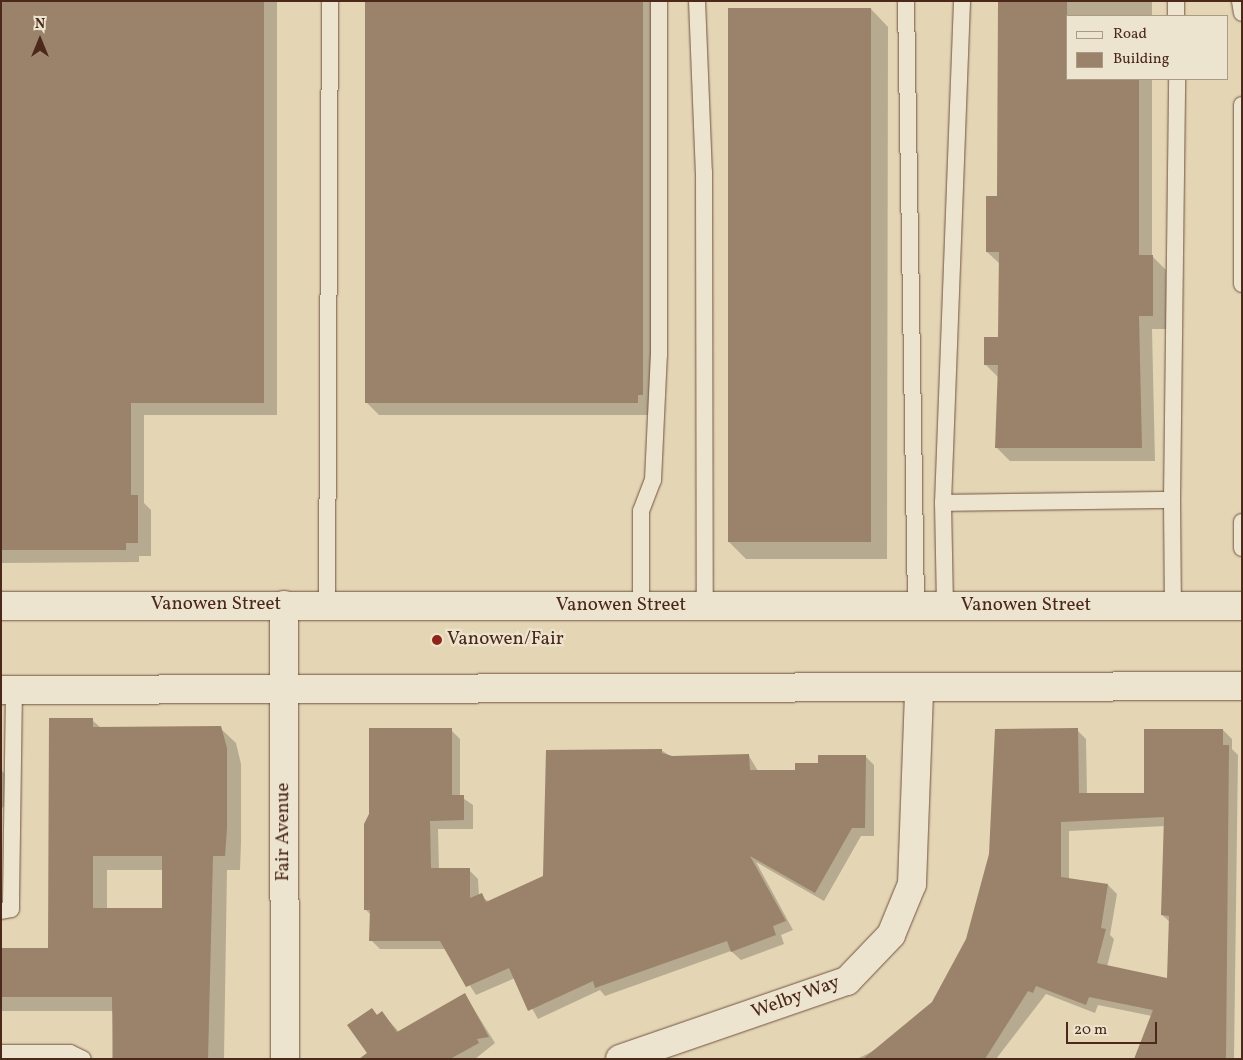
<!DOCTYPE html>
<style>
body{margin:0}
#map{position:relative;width:1243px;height:1060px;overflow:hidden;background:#e4d5b5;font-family:Vollkorn,serif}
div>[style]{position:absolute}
.shadow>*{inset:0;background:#0003}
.building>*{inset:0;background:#9b826a;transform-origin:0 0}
.roads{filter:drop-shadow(0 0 1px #715340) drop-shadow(0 0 1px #715340)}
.service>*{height:16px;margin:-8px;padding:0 8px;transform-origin:8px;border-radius:8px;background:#ede4cf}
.minor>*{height:28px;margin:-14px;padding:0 14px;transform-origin:14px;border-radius:14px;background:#ede4cf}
.secondary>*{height:28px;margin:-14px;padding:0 14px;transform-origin:14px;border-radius:14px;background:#ede4cf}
.dots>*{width:14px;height:14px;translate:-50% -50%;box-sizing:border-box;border:2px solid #ede4cf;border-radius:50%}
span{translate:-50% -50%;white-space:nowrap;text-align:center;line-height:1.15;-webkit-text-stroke:4.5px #ede4cf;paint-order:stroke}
.street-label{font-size:19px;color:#4b2819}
.poi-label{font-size:19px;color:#4b2819}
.left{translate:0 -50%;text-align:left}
.frame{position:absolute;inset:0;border:2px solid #4b2819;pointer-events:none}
.legend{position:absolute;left:1066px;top:15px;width:162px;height:65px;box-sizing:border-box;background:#ede4cf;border:1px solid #ac9986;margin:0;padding:6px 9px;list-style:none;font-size:15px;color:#4b2819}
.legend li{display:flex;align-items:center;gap:10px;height:25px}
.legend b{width:25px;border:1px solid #ac9986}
.north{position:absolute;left:15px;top:15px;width:50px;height:50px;-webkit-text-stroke:4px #ede4cf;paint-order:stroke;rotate:0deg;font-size:14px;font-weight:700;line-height:20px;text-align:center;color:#4b2819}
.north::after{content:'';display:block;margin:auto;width:18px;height:22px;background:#4b2819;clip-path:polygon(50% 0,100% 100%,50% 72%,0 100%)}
.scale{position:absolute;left:1066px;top:1022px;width:91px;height:22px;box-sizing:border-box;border:2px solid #4b2819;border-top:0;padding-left:6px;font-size:15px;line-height:18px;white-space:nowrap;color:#4b2819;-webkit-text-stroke:4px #ede4cf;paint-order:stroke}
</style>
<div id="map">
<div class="shadow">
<div style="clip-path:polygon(1px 1px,277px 1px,277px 415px,144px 415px,144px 503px,151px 510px,151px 556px,139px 556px,139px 562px,1px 563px)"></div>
<div style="clip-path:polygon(366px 1px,654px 1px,651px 415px,379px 415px,366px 402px)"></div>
<div style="clip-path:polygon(999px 1px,1152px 1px,1152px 16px,1067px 16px,1067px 79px,1152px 79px,1152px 256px,1166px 270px,1166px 329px,1152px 329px,1155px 461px,1010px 461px,997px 448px,999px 378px,986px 365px,999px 338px,1000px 264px,987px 252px,999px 198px)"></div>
<div style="clip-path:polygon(871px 9px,888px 27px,887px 559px,746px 559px,728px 541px)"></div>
<div style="clip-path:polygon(evenodd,92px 720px,101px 728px,220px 728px,236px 743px,241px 764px,241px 843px,240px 870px,227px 870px,224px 1059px,112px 1059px,113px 1011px,1px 1011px,1px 950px,50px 950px,92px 720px,107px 870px,163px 870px,163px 910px,107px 910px,107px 870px)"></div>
<div style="clip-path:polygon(451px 730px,460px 739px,460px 796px,473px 805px,473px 829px,438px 829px,439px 870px,469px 870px,478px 879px,479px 896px,490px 902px,544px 877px,661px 750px,672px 757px,749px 756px,758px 771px,796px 771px,865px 756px,874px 765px,874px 836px,861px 836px,824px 901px,756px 862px,793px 930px,781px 935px,784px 944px,741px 960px,731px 951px,605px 996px,600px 990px,538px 1019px,515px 978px,476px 995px,446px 949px,380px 949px,371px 940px,371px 915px,366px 910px)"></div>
<div style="clip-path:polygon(evenodd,1077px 730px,1086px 739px,1087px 794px,1145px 794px,1223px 730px,1232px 739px,1232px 749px,1238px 755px,1234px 1059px,1137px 1059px,1152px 1016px,1098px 1005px,1095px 1013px,1046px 994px,996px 1059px,857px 1059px,877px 1049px,933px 1003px,1077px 730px,1165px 826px,1162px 915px,1170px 922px,1168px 980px,1107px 967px,1114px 939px,1110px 935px,1117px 894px,1108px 885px,1069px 879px,1069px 831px,1165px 826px)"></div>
<div style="clip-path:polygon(1px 770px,16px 785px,16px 795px,1px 809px)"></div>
<div style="clip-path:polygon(465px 995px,495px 1043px,475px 1059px,371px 1059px,349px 1025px,382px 1013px,399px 1032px)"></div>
</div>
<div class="building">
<div style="clip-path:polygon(1px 1px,264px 1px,264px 403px,131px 403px,131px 495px,138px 495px,138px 543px,126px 543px,126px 550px,1px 550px)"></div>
<div style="clip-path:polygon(365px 1px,643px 1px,643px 395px,638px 395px,638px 403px,365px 403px)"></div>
<div style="clip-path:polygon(998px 1px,1067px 1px,1067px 79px,1139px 79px,1139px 255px,1153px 255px,1153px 316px,1139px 316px,1142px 448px,995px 448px,998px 365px,984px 365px,984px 337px,998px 337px,999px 252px,986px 252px,986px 196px,997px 196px)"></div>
<div style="left:728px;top:8px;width:143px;height:534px"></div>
<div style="clip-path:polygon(evenodd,49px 718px,93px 718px,93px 727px,221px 726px,227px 748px,227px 828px,225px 856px,213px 856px,208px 1059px,113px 1059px,112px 997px,1px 997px,1px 948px,48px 948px,49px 718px,93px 856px,162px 856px,162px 908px,93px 908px,93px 856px)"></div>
<div style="clip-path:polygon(369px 728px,452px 728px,452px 795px,464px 795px,464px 820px,430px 821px,431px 868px,470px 868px,470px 898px,482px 893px,486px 902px,543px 876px,546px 750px,662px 749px,662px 753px,672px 756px,749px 754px,750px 770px,795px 770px,795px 763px,818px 763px,818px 755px,866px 755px,865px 828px,852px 828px,815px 893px,750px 856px,786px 921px,773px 926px,776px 935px,731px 952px,727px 941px,595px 988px,593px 981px,528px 1011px,509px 968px,466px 987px,440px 941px,369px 941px,370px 910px,364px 910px,364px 824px,369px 814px)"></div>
<div style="clip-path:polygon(evenodd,1078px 728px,1079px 793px,1144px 793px,1144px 729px,1223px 729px,1223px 745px,1229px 745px,1226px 1059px,1134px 1059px,1153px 1010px,1089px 997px,1086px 1005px,1036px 986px,1033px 993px,1028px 991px,985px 1059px,863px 1059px,932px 1002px,966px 939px,989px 854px,995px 729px,1078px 728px,1164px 817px,1161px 915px,1169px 916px,1167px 978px,1097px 963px,1106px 929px,1101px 928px,1108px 884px,1061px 877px,1061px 822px,1164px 817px)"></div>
<div style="clip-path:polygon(465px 993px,489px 1037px,477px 1039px,479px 1043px,450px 1059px,359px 1059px,367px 1053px,347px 1025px,372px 1008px,377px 1015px,382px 1011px,397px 1032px)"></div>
</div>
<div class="roads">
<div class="service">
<div style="left:697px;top:1px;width:171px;rotate:87.7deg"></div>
<div style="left:704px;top:172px;width:434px;rotate:89.9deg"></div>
<div style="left:906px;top:1px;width:605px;rotate:89.05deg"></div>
<div style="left:1176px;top:1px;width:15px;rotate:90deg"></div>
<div style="left:1240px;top:1px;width:12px;rotate:81deg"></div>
<div style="left:1242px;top:105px;width:179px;rotate:90deg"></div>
<div style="left:1172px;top:500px;width:421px;rotate:-89.3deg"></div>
<div style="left:943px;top:503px;width:502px;rotate:-87.83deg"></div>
<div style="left:1242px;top:522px;width:26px;rotate:90deg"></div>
<div style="left:327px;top:605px;width:604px;rotate:-89.72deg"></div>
<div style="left:641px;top:606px;width:95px;rotate:-90deg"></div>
<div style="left:641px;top:511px;width:33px;rotate:-69deg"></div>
<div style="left:653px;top:480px;width:125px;rotate:-87.3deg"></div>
<div style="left:659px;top:355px;width:354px;rotate:-90deg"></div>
<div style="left:945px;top:606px;width:103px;rotate:-91.1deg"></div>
<div style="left:943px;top:503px;width:229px;rotate:-0.8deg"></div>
<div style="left:1172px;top:500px;width:106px;rotate:89.5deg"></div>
<div style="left:1px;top:911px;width:10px;rotate:-11deg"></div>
<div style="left:11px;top:909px;width:6px;rotate:-90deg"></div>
<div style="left:11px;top:903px;width:214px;rotate:-89.2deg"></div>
<div style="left:1px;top:1053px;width:69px"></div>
<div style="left:70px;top:1053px;width:14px;rotate:25deg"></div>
</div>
<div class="minor">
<div style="left:284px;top:605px;width:454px;rotate:89.9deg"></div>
<div style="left:1px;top:690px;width:1241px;rotate:-0.18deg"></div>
<div style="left:620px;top:1059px;width:240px;rotate:-19deg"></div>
<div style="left:847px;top:981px;width:64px;rotate:-46.3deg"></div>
<div style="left:891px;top:935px;width:55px;rotate:-67.6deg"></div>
<div style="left:912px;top:884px;width:195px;rotate:-87.9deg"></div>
</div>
<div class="secondary">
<div style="left:1px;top:606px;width:1241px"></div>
</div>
</div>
<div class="dots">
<div style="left:437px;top:640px;background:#8f2418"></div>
</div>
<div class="street-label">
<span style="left:216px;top:605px">Vanowen Street</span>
<span style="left:621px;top:606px">Vanowen Street</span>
<span style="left:1026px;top:606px">Vanowen Street</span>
<span style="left:284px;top:832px;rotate:-90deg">Fair Avenue</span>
<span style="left:796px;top:998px;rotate:-20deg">Welby Way</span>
</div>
<div class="poi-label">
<span class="left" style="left:447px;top:640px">Vanowen/Fair</span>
</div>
<div class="frame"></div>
<ul class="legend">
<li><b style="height:6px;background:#ede4cf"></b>Road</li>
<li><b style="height:14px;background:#9b826a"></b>Building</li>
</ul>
<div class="north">N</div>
<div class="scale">20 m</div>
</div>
